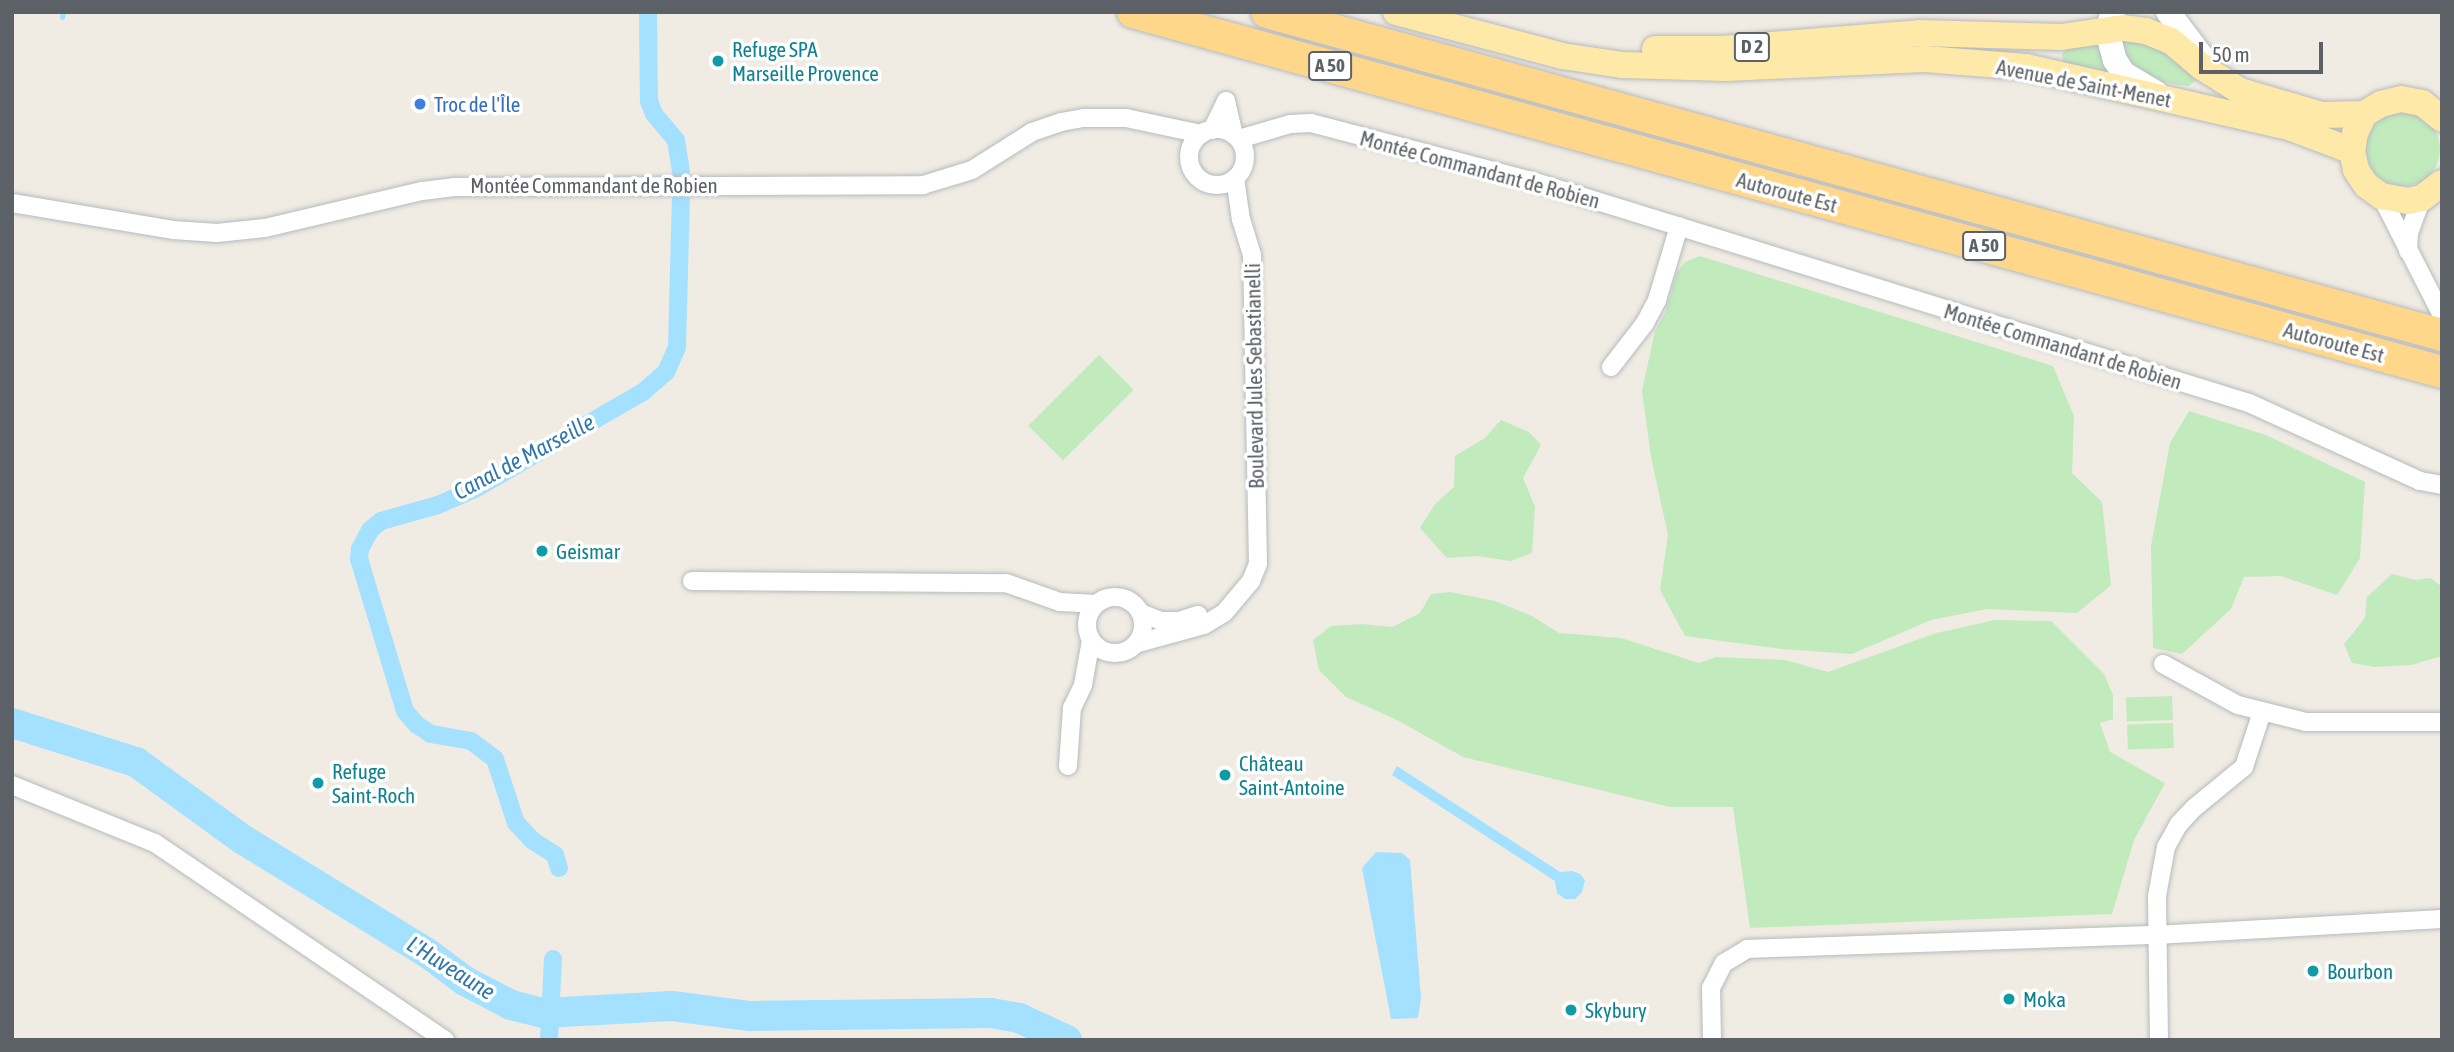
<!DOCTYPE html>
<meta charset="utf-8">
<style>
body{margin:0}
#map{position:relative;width:2454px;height:1052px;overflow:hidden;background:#f0ece3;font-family:"Asap Condensed",sans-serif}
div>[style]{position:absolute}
.green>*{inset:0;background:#c1eabd;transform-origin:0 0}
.round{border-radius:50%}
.water>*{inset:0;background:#a4e0ff}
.stream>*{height:5px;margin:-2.5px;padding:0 2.5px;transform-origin:2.5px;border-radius:2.5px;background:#a4e0ff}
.canal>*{height:18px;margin:-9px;padding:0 9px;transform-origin:9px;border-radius:9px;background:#a4e0ff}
.river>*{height:30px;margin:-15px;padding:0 15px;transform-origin:15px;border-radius:15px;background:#a4e0ff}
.roads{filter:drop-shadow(0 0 2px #b6babf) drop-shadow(0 0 2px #b6babf)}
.street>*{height:18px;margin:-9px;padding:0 9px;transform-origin:9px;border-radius:9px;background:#fff}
.street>.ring{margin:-9px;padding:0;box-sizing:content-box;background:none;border:18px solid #fff;border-radius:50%}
.secondary>*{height:24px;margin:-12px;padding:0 12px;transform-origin:12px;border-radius:12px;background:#fff}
.primary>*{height:26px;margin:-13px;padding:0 13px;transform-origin:13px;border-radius:13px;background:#ffe9a9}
.highway>*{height:32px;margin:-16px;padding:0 16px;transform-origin:16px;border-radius:16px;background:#ffd78b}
.dots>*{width:19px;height:19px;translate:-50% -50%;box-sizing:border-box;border:4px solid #fff;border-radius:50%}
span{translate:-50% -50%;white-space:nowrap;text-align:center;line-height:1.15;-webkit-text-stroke:7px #fff;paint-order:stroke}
.shield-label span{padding:2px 5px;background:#fff;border:2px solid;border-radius:5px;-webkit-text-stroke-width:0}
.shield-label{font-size:19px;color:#5b6166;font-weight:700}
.culture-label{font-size:21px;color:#0d838f}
.left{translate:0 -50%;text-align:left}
.street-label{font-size:21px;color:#5b6166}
.shop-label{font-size:21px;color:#366cbe}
.water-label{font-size:23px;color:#3177aa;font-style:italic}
.frame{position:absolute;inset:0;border:14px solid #5b6166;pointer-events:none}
.scale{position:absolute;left:2199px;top:42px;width:124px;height:32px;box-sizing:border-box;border:4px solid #5b6166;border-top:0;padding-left:9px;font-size:21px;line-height:24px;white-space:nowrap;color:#5b6166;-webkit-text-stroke:5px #fff;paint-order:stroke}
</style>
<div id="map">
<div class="green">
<div style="clip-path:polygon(2118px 36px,2157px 43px,2196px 78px,2195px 81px,2189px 86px,2177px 85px,2153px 79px,2129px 65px)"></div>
<div style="clip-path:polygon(2099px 40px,2112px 74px,2063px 63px,2062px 54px,2068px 47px)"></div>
<div class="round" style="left:2366px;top:112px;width:74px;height:74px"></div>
<div style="clip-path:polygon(1700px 256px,2053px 366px,2074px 416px,2072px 473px,2102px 502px,2111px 585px,2077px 613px,1987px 609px,1931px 620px,1852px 654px,1781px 649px,1685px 636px,1660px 590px,1668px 535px,1651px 457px,1642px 391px,1655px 331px,1665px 313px,1677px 272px,1685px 262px)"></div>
<div style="left:1099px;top:355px;width:49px;height:100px;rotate:45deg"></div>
<div style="clip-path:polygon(2189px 411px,2266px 435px,2365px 482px,2360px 558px,2337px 595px,2281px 576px,2244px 577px,2231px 609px,2182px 654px,2153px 648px,2151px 546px,2170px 443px)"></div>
<div style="clip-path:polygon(1501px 420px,1529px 432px,1541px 445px,1523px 478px,1535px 507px,1532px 553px,1511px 561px,1476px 556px,1447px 558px,1420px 528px,1435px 504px,1454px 487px,1455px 456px,1485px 438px)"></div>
<div style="clip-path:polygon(2392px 574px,2415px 580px,2431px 578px,2442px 587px,2442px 656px,2411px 665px,2375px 667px,2352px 663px,2344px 644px,2365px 618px,2367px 597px)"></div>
<div style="clip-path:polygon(1450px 592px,1495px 601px,1532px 616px,1559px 633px,1621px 638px,1699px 663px,1716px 657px,1785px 660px,1828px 672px,1936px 633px,1995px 620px,2051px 621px,2104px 674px,2113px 695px,2113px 719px,2100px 723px,2110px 752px,2165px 783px,2134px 840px,2112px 914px,1750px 928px,1733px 807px,1670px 807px,1463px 757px,1397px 720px,1346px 697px,1319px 670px,1313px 640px,1331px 626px,1362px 624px,1392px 627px,1420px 613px,1431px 594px)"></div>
<div style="left:2172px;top:696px;width:24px;height:46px;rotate:88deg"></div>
<div style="left:2173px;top:723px;width:25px;height:46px;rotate:88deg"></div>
</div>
<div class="water">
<div style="clip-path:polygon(1397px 766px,1560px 872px,1572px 871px,1580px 874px,1585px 880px,1582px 892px,1575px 899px,1565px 899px,1557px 893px,1555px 881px,1392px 775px)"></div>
<div style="clip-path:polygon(1376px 852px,1402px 853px,1410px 860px,1421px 998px,1418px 1018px,1391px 1019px,1362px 868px)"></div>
</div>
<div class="stream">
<div style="left:62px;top:17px;width:5px;rotate:-79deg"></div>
</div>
<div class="canal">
<div style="left:648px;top:12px;width:89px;rotate:89.4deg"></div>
<div style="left:649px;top:101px;width:14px;rotate:69deg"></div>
<div style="left:654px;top:114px;width:34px;rotate:50deg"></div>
<div style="left:676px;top:140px;width:32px;rotate:81deg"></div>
<div style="left:559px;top:868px;width:14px;rotate:-107deg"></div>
<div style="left:555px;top:855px;width:27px;rotate:-147deg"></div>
<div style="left:532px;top:840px;width:23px;rotate:-133deg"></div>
<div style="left:516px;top:823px;width:67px;rotate:-108.2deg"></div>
<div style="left:495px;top:759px;width:30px;rotate:-143deg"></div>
<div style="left:471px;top:741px;width:41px;rotate:-170.1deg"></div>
<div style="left:431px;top:734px;width:17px;rotate:-147deg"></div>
<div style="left:417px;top:725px;width:18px;rotate:-131deg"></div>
<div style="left:405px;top:711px;width:159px;rotate:-106.8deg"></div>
<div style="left:359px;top:559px;width:10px;rotate:-84deg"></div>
<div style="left:360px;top:549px;width:21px;rotate:-62deg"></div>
<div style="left:370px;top:530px;width:14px;rotate:-39deg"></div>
<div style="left:381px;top:521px;width:59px;rotate:-15.7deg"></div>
<div style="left:438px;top:505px;width:40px;rotate:-23.4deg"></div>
<div style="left:475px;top:489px;width:194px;rotate:-30deg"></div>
<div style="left:643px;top:392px;width:30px;rotate:-41deg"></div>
<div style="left:666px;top:372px;width:27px;rotate:-66deg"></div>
<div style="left:677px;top:347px;width:151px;rotate:-88.5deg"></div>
<div style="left:549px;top:1040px;width:81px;rotate:-87.2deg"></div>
</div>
<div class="river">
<div style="left:12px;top:723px;width:130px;rotate:17.5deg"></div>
<div style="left:136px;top:762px;width:131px;rotate:36deg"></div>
<div style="left:242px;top:839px;width:216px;rotate:31.6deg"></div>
<div style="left:426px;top:952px;width:49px;rotate:36.6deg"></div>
<div style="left:465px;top:981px;width:52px;rotate:27.6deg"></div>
<div style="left:511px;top:1005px;width:33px;rotate:14deg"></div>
<div style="left:543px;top:1013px;width:129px;rotate:-3.1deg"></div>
<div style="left:672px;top:1006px;width:79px;rotate:7.3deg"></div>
<div style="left:750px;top:1016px;width:241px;rotate:-0.7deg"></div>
<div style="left:991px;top:1013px;width:28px;rotate:10deg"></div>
<div style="left:1019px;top:1018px;width:53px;rotate:24.6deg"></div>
</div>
<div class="roads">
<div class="street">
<div class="ring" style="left:1189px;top:129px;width:38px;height:38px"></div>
<div style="left:1212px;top:130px;width:32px;rotate:-64deg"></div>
<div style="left:1226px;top:101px;width:35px;rotate:77deg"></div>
<div style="left:1239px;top:139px;width:53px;rotate:-16.4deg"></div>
<div style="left:1290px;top:124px;width:21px;rotate:-3deg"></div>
<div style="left:1311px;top:123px;width:225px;rotate:14.7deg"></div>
<div style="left:1529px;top:180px;width:754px;rotate:17.21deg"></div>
<div style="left:2249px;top:403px;width:188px;rotate:24.5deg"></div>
<div style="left:2420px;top:481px;width:22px;rotate:10deg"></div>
<div style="left:2381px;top:196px;width:134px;rotate:62.9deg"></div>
<div style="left:12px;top:203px;width:163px;rotate:9.5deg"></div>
<div style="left:173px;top:230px;width:44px;rotate:3.9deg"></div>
<div style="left:217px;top:233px;width:48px;rotate:-5.9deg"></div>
<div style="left:265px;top:228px;width:161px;rotate:-13.3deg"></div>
<div style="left:422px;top:191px;width:32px;rotate:-7deg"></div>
<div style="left:454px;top:187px;width:469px;rotate:-0.2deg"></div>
<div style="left:923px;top:185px;width:51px;rotate:-17deg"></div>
<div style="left:972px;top:170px;width:71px;rotate:-32.3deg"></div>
<div style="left:1032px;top:132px;width:31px;rotate:-19deg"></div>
<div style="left:1061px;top:122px;width:23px;rotate:-10deg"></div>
<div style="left:1084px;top:118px;width:42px"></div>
<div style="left:1126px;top:118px;width:77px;rotate:12deg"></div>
<div style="left:2408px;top:251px;width:18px;rotate:-87deg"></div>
<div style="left:2409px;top:233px;width:37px;rotate:-70deg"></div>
<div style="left:1611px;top:367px;width:56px;rotate:-52.3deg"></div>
<div style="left:1645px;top:323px;width:26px;rotate:-62deg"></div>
<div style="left:1657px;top:300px;width:77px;rotate:-73.4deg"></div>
<div style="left:692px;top:581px;width:314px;rotate:0.4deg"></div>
<div style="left:1006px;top:583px;width:57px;rotate:19.4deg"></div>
<div style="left:1060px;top:602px;width:36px;rotate:3deg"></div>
<div class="ring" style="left:1087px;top:597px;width:38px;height:38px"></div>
<div style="left:1141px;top:613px;width:22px;rotate:22deg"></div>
<div style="left:1161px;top:621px;width:18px"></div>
<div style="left:1179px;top:621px;width:20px;rotate:-18deg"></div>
<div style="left:1138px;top:643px;width:68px;rotate:-15.3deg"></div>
<div style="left:1204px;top:625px;width:23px;rotate:-31deg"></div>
<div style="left:1224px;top:613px;width:42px;rotate:-49.8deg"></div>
<div style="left:1251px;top:581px;width:18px;rotate:-68deg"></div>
<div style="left:1258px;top:564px;width:309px;rotate:-91.1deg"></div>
<div style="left:1252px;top:255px;width:37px;rotate:-107deg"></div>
<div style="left:1241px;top:220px;width:42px;rotate:-98.1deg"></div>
<div style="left:2163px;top:664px;width:85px;rotate:28.7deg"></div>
<div style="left:2238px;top:705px;width:70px;rotate:14deg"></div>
<div style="left:2306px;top:722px;width:136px"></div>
<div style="left:1068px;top:766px;width:58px;rotate:-86.1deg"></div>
<div style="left:1072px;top:708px;width:25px;rotate:-64deg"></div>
<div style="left:1083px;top:685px;width:46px;rotate:-79.9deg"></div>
<div style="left:12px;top:785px;width:154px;rotate:22.1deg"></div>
<div style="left:155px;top:843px;width:351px;rotate:34.2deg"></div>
<div style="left:1712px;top:1040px;width:52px;rotate:-91.1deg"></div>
<div style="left:1711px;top:988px;width:28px;rotate:-63deg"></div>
<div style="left:1724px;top:963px;width:27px;rotate:-31deg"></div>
<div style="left:1747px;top:949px;width:409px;rotate:-2deg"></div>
<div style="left:2156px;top:935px;width:286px;rotate:-3.2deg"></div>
<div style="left:2159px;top:1040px;width:144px;rotate:-90.8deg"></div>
<div style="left:2157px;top:896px;width:50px;rotate:-79.6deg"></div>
<div style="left:2166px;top:847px;width:26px;rotate:-61deg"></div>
<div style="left:2179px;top:824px;width:22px;rotate:-47deg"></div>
<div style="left:2194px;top:808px;width:65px;rotate:-39.4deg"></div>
<div style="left:2244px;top:767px;width:58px;rotate:-71.9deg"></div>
</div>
<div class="secondary">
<div style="left:2113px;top:12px;width:20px;rotate:108deg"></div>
<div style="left:2107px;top:31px;width:30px;rotate:75deg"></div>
<div style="left:2115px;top:60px;width:15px;rotate:58deg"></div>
<div style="left:2123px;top:73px;width:39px;rotate:31deg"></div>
<div style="left:2168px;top:12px;width:63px;rotate:52.8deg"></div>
</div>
<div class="primary">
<div style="left:1396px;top:12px;width:172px;rotate:14.8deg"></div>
<div style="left:1562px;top:56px;width:62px;rotate:8.4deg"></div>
<div style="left:1623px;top:65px;width:103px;rotate:1.7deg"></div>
<div style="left:1726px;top:68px;width:199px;rotate:-2.6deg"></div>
<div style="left:1925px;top:59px;width:101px;rotate:4.5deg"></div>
<div style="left:2026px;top:67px;width:273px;rotate:12.9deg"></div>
<div style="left:2292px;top:128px;width:64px;rotate:21deg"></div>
<div style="left:1655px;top:49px;width:67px"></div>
<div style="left:1722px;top:49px;width:198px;rotate:-4.6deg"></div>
<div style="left:1919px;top:33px;width:142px;rotate:1.6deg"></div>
<div style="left:2061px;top:37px;width:64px;rotate:-8.1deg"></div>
<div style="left:2124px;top:28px;width:22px;rotate:8deg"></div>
<div style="left:2146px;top:31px;width:27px;rotate:22deg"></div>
<div style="left:2171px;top:41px;width:40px;rotate:40deg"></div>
<div style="left:2202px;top:67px;width:45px;rotate:32.3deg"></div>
<div style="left:2240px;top:91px;width:85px;rotate:16.3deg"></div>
<div style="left:2322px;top:115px;width:42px;rotate:-1.4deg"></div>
<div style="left:2442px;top:119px;width:26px;rotate:-141deg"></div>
<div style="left:2422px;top:103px;width:21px;rotate:-169deg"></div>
<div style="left:2401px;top:99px;width:21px;rotate:166deg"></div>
<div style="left:2381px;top:104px;width:20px;rotate:150deg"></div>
<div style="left:2364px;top:114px;width:21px;rotate:115deg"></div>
<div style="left:2355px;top:133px;width:18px;rotate:99deg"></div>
<div style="left:2352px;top:151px;width:19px;rotate:78deg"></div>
<div style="left:2356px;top:170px;width:18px;rotate:56deg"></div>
<div style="left:2366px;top:185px;width:19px;rotate:36deg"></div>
<div style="left:2381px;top:196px;width:27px;rotate:10deg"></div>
<div style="left:2408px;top:201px;width:14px;rotate:-12deg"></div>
<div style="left:2422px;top:198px;width:25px;rotate:-37deg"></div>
</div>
<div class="highway">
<div style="left:1133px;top:12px;width:1358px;rotate:15.38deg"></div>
<div style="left:1267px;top:12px;width:1219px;rotate:15.37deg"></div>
</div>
</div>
<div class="dots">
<div style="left:718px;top:61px;background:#0f9aa8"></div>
<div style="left:420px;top:104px;background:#3f7fe0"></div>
<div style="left:542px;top:551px;background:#0f9aa8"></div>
<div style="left:1225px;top:775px;background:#0f9aa8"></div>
<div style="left:318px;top:783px;background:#0f9aa8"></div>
<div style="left:2313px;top:971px;background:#0f9aa8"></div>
<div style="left:2009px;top:999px;background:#0f9aa8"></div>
<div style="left:1571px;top:1010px;background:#0f9aa8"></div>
</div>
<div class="shield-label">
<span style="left:1752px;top:47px">D 2</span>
<span style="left:1330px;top:66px">A 50</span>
<span style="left:1984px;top:246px">A 50</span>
</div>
<div class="culture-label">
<span class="left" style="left:732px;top:61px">Refuge SPA<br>Marseille Provence</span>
<span class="left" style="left:556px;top:551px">Geismar</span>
<span class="left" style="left:1239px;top:775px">Château<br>Saint-Antoine</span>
<span class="left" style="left:332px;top:783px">Refuge<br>Saint-Roch</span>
<span class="left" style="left:2327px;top:971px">Bourbon</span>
<span class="left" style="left:2023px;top:999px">Moka</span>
<span class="left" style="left:1585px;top:1010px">Skybury</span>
</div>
<div class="street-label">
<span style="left:2084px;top:83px;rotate:11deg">Avenue de Saint-Menet</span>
<span style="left:1480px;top:169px;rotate:15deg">Montée Commandant de Robien</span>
<span style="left:594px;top:185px">Montée Commandant de Robien</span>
<span style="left:1787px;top:192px;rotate:15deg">Autoroute Est</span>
<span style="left:2334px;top:342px;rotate:15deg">Autoroute Est</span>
<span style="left:2063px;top:346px;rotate:17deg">Montée Commandant de Robien</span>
<span style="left:1254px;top:376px;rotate:-91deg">Boulevard Jules Sebastianelli</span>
</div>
<div class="shop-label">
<span class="left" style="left:434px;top:104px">Troc de l'Île</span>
</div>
<div class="water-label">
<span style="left:524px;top:457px;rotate:-28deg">Canal de Marseille</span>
<span style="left:451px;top:968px;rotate:32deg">L'Huveaune</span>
</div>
<div class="frame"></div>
<div class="scale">50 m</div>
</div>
